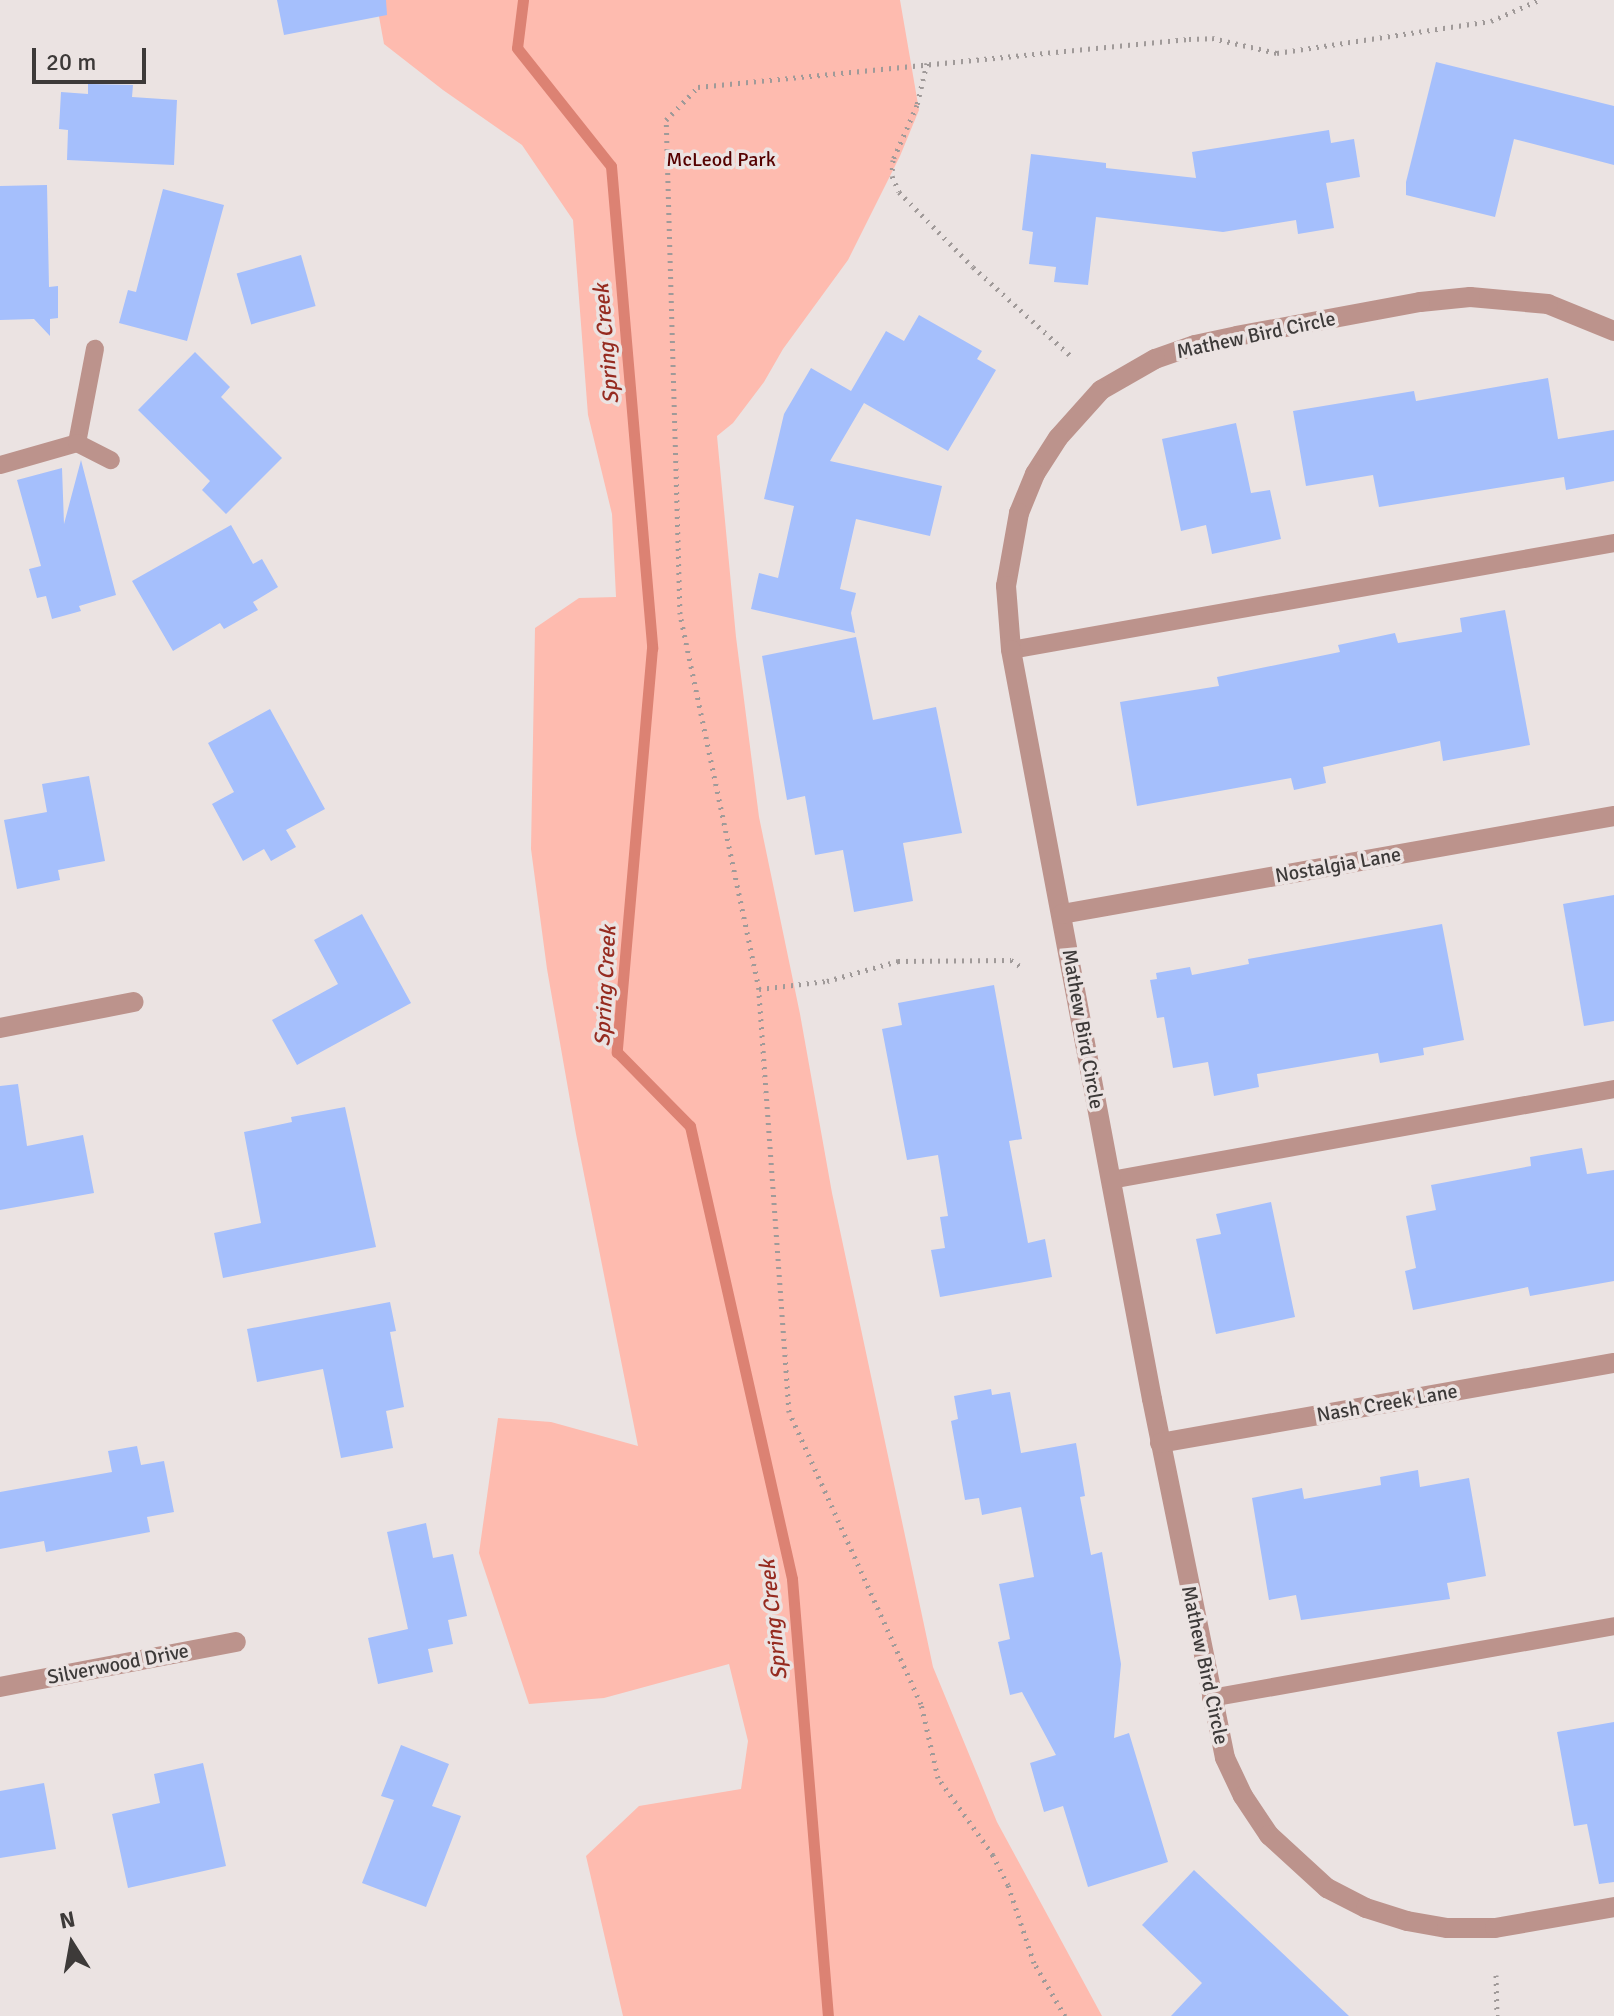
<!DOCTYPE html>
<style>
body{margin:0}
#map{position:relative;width:1614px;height:2016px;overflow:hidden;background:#ebe3e2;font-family:Signika,sans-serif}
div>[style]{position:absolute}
.green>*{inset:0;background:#febbaf}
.stream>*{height:11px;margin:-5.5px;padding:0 5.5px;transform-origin:5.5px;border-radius:5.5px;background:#dc8273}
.building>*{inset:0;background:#a5bffc;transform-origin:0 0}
.path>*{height:5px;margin-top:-2.5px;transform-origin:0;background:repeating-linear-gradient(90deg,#a09a99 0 2px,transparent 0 8px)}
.service>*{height:18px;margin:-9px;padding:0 9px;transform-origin:9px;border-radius:9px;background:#bc938c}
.minor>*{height:20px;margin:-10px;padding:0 10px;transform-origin:10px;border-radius:10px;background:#bc938c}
span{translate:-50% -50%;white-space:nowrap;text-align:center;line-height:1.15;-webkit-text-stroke:7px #ebe3e2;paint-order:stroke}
.park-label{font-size:20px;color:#550100}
.street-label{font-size:20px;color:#3d3a39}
.water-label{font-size:22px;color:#962b20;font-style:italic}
.north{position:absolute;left:32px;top:1904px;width:80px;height:80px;-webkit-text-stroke:6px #ebe3e2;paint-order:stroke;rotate:349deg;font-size:22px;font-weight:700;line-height:32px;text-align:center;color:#3d3a39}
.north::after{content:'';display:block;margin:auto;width:28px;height:36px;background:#3d3a39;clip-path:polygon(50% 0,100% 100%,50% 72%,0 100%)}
.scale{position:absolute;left:32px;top:48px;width:114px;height:36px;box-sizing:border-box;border:4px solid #3d3a39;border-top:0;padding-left:10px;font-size:24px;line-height:28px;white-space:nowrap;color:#3d3a39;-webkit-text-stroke:6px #ebe3e2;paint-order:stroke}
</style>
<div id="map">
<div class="green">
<div style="clip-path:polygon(376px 0,900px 0,919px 110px,900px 156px,848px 260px,783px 349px,764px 382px,733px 423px,717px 436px,736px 637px,759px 817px,800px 1014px,832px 1193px,933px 1667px,997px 1822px,1102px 2016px,623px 2016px,586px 1856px,639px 1806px,741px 1789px,748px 1741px,729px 1664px,604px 1698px,529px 1704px,479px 1553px,498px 1418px,551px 1422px,638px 1446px,576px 1134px,547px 969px,531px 849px,535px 628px,579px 598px,616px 597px,612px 514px,588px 415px,573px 220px,522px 145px,443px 90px,384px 44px)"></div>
</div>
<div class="stream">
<div style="left:523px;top:0;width:48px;rotate:97.1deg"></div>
<div style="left:517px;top:48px;width:151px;rotate:51.5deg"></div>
<div style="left:611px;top:166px;width:484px;rotate:85.1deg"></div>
<div style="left:652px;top:648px;width:406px;rotate:95deg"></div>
<div style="left:617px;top:1052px;width:104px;rotate:45.4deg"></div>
<div style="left:690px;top:1126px;width:464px;rotate:77.3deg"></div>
<div style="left:792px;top:1579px;width:438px;rotate:85.3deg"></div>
</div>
<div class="building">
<div style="clip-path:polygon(277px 0,386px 0,387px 15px,284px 35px)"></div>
<div style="clip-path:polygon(1436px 62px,1614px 106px,1614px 165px,1514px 139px,1495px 217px,1406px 195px,1406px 182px)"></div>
<div style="clip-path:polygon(88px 84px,133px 85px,132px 97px,177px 100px,174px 165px,67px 160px,68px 130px,59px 129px,61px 92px,88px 94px)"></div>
<div style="clip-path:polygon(1329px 130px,1331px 143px,1354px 139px,1360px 177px,1326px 183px,1334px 228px,1298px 234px,1296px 220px,1223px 232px,1096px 217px,1088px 285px,1054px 282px,1056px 267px,1029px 264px,1033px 232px,1022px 230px,1031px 154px,1106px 163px,1106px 168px,1196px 178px,1192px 152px)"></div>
<div style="clip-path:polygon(47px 185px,49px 287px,58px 286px,58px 318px,50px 319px,50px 336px,34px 319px,0 320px,0 186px)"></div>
<div style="clip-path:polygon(163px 189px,224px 205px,187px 341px,119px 323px,128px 290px,136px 292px)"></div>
<div style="left:301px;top:255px;width:53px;height:67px;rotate:74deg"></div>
<div style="clip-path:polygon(919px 315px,982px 351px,977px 359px,996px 370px,948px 451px,864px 403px,830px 461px,942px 486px,930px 536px,856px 519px,840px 589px,856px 593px,851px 613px,855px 633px,751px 609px,759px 573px,778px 578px,794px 506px,764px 499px,784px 414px,811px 368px,851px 391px,886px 331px,904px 341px)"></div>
<div style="clip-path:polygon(195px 352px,230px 387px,221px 397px,282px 458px,226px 514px,202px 490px,210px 481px,138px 410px)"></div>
<div style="clip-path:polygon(1548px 378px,1558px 439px,1614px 430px,1614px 481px,1566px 490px,1564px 477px,1379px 507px,1373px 475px,1306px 486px,1293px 411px,1414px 391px,1416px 401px)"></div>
<div style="clip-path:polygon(1236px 423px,1251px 493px,1270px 490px,1281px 539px,1212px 554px,1206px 525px,1181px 531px,1162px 439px)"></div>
<div style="clip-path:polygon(81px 460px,116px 595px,79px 606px,81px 611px,52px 619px,46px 596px,37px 598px,29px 569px,41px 566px,17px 480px,62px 468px,64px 524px)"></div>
<div style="clip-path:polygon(231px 525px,253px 564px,262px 559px,278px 587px,253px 602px,258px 610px,224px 629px,220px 623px,173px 651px,132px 581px)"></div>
<div style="clip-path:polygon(1505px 610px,1530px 745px,1443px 761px,1440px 741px,1323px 767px,1326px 783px,1294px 790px,1291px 778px,1137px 806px,1120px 702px,1219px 686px,1217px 677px,1340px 652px,1338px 645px,1395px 633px,1398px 643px,1462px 632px,1460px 618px)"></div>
<div style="clip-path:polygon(856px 637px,873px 720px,936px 707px,962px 833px,903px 843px,913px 901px,854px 912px,843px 850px,815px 855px,805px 796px,787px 800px,762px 656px)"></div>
<div style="clip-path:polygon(270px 709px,325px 809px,286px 830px,296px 847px,271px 861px,264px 849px,243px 861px,212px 804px,234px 792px,208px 743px)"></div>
<div style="clip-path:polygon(89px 776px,105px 861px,58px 870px,60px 880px,17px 889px,4px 820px,47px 812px,42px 784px)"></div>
<div style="clip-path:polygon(1614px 895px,1614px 1021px,1584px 1026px,1563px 904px)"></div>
<div style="clip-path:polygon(362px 914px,411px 1003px,297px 1065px,272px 1020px,338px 984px,314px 940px)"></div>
<div style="clip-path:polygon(1442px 924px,1464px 1040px,1423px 1048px,1424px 1055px,1380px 1063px,1378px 1053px,1257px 1074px,1259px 1087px,1214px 1096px,1208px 1062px,1173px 1068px,1164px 1017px,1157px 1018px,1150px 980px,1157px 979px,1156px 973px,1190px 967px,1192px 975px,1249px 964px,1248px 959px)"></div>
<div style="clip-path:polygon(994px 985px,1022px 1139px,1009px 1141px,1028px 1243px,1045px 1239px,1052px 1277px,940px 1297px,931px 1250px,945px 1248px,940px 1217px,948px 1216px,938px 1155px,907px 1160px,882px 1029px,902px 1025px,898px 1003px)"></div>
<div style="clip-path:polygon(18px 1084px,27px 1146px,83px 1135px,94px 1193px,0 1210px,0 1086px)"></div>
<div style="clip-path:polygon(345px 1107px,376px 1247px,223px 1278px,214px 1233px,261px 1223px,244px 1132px,292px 1122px,291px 1117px)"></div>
<div style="clip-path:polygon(1582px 1148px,1587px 1174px,1614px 1170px,1614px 1281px,1530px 1296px,1528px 1287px,1413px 1310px,1405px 1271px,1416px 1268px,1406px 1216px,1436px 1210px,1431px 1185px,1531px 1166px,1530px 1157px)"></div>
<div style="clip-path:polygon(1271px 1202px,1295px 1317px,1216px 1334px,1196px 1239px,1221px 1234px,1216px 1214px)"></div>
<div style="clip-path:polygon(390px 1302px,396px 1331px,390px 1332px,404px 1407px,386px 1411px,393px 1448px,341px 1458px,323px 1369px,257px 1382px,247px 1329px)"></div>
<div style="clip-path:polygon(991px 1389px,992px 1395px,1010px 1392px,1021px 1453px,1076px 1443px,1085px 1496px,1080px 1497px,1091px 1555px,1102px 1552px,1121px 1664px,1114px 1738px,1129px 1733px,1168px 1862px,1088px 1887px,1063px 1806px,1044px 1812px,1030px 1763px,1056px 1755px,1022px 1692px,1010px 1695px,998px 1642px,1010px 1639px,999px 1584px,1034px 1577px,1021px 1507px,982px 1515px,979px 1498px,965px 1500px,951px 1421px,958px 1419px,954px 1396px)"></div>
<div style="clip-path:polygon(137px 1446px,141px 1465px,164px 1461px,174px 1512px,147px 1517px,150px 1532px,46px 1552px,44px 1541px,0 1549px,0 1492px,112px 1472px,108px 1451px)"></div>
<div style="clip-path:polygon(1418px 1470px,1420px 1487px,1469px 1478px,1486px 1576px,1447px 1583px,1450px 1599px,1301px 1620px,1296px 1595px,1269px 1600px,1252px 1498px,1302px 1488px,1304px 1499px,1381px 1485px,1380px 1477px)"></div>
<div style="clip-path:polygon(426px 1523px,433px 1558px,453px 1554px,467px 1616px,448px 1620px,453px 1644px,428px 1649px,433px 1672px,378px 1684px,368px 1638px,408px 1629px,387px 1532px)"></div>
<div style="clip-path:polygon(1614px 1722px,1614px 1882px,1599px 1884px,1587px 1824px,1574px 1826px,1557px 1732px)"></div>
<div style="clip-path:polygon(401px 1745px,449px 1764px,432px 1806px,461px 1816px,426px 1907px,362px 1883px,394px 1800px,381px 1796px)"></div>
<div style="clip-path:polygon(203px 1763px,226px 1866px,128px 1888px,112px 1814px,160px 1803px,154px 1774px)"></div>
<div style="clip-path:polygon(44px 1783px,56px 1849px,0 1858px,0 1791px)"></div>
<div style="clip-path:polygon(1194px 1870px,1349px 2016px,1171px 2016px,1202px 1983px,1142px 1925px)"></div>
</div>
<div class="path">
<div style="left:927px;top:63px;width:43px;rotate:103.4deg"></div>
<div style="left:917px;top:105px;width:60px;rotate:113.6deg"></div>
<div style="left:893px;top:160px;width:16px;rotate:94deg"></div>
<div style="left:892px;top:176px;width:17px;rotate:66deg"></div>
<div style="left:899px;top:192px;width:105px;rotate:45.4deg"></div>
<div style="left:973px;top:267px;width:134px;rotate:42.3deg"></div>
<div style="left:759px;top:989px;width:68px;rotate:-6.7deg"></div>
<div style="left:827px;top:981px;width:74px;rotate:-15.7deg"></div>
<div style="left:898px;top:961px;width:113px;rotate:-0.5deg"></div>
<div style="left:1011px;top:960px;width:14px;rotate:34deg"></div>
<div style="left:1496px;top:1975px;width:41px;rotate:88.6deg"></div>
<div style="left:1065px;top:2016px;width:61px;rotate:-120.3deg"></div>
<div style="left:1034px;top:1963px;width:82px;rotate:-108.4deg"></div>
<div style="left:1008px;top:1885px;width:34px;rotate:-117deg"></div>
<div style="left:993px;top:1855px;width:95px;rotate:-125.5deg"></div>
<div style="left:938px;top:1778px;width:76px;rotate:-102.9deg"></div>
<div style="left:921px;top:1704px;width:320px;rotate:-114.3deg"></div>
<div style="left:789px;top:1412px;width:424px;rotate:-94.1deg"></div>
<div style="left:759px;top:989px;width:383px;rotate:-101.9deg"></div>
<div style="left:680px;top:614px;width:494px;rotate:-91.6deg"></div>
<div style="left:666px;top:120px;width:46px;rotate:-45.9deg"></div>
<div style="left:698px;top:87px;width:493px;rotate:-5.6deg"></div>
<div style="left:1189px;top:39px;width:23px;rotate:-2deg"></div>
<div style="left:1212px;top:38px;width:67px;rotate:13deg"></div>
<div style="left:1277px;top:53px;width:216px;rotate:-8.5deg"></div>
<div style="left:1491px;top:21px;width:52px;rotate:-23.6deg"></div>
</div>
<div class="service">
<div style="left:77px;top:443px;width:96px;rotate:-79.2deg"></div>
<div style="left:0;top:465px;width:80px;rotate:-15.9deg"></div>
<div style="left:77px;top:443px;width:38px;rotate:27deg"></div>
<div style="left:1011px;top:650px;width:612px;rotate:-10.06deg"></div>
<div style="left:1111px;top:1180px;width:511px;rotate:-10.25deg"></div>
<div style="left:1211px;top:1698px;width:409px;rotate:-10.1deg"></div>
</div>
<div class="minor">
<div style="left:1614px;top:331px;width:71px;rotate:-157.8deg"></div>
<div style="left:1548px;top:304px;width:78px;rotate:-174.9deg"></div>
<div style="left:1470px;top:297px;width:50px;rotate:174.3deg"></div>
<div style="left:1420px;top:302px;width:186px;rotate:169.5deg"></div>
<div style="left:1237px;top:336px;width:43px;rotate:167.9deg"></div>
<div style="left:1195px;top:345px;width:42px;rotate:160.7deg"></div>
<div style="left:1155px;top:359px;width:62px;rotate:150.1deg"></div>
<div style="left:1101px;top:390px;width:64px;rotate:131.9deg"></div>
<div style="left:1058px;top:438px;width:43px;rotate:122.6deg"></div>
<div style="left:1035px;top:474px;width:42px;rotate:112.3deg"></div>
<div style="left:1019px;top:513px;width:74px;rotate:100.1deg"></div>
<div style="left:1006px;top:586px;width:64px;rotate:85.5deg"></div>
<div style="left:1011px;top:650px;width:762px;rotate:79.34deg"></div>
<div style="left:1152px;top:1399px;width:366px;rotate:78.5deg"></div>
<div style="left:1225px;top:1758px;width:42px;rotate:64.7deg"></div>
<div style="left:1243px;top:1796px;width:47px;rotate:56.3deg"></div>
<div style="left:1269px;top:1835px;width:79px;rotate:42.4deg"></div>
<div style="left:1327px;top:1888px;width:44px;rotate:27.1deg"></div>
<div style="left:1366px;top:1908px;width:43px;rotate:17.6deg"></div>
<div style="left:1407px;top:1921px;width:41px;rotate:9.9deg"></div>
<div style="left:1447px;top:1928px;width:48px"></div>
<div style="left:1495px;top:1928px;width:121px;rotate:-10deg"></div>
<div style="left:1062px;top:914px;width:561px;rotate:-10.07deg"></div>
<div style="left:0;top:1028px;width:136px;rotate:-11deg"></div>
<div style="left:1160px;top:1443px;width:461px;rotate:-10deg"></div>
<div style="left:0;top:1687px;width:240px;rotate:-10.8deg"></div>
</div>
<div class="park-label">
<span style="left:721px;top:159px">McLeod Park</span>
</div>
<div class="street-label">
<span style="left:1256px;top:335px;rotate:-12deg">Mathew Bird Circle</span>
<span style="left:1338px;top:865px;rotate:-10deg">Nostalgia Lane</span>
<span style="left:1083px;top:1029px;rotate:80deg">Mathew Bird Circle</span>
<span style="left:1387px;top:1403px;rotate:-10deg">Nash Creek Lane</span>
<span style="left:118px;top:1664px;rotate:-11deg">Silverwood Drive</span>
<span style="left:1205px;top:1665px;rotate:78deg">Mathew Bird Circle</span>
</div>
<div class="water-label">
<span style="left:606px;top:344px;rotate:-95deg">Spring Creek</span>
<span style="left:605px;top:986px;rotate:-87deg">Spring Creek</span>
<span style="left:773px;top:1620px;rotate:-96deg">Spring Creek</span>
</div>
<div class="north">N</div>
<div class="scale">20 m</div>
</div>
